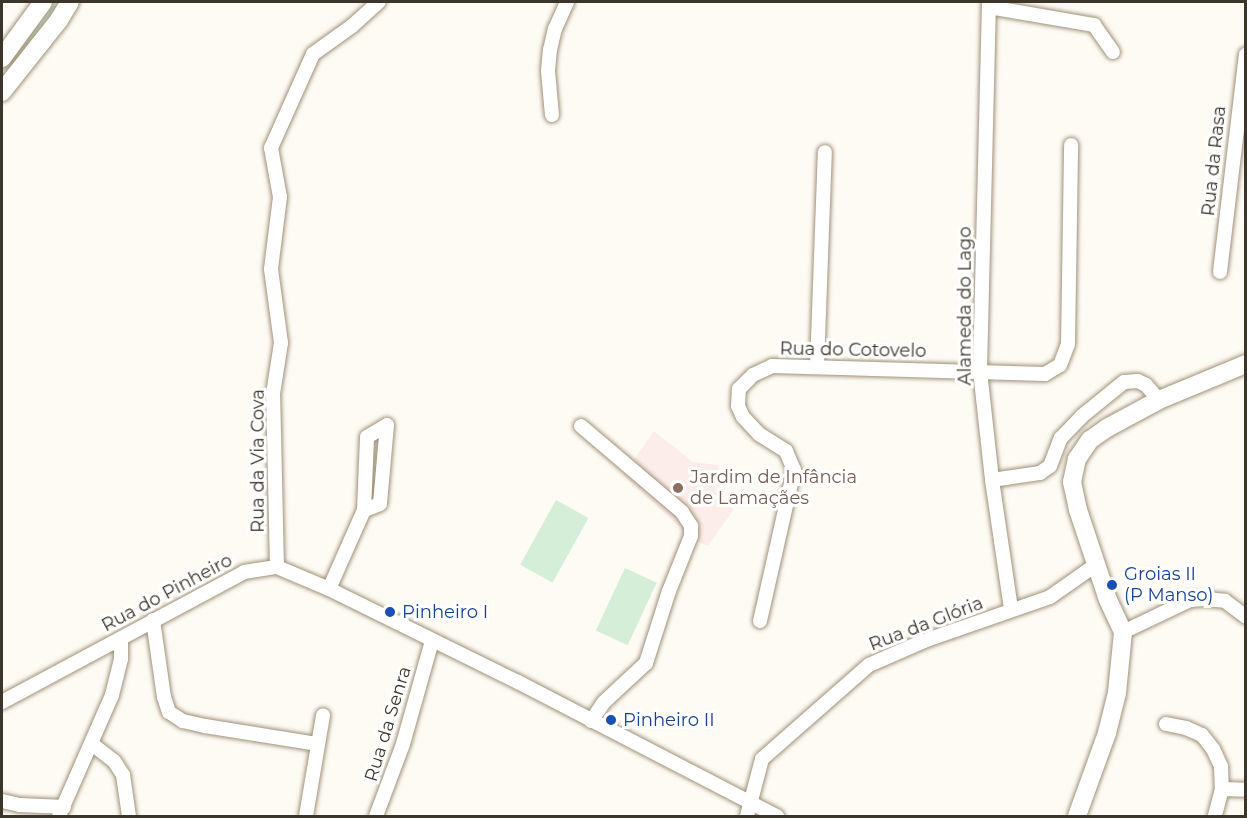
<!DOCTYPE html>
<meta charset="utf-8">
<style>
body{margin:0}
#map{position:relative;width:1247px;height:818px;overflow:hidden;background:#fefbf5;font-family:Montserrat,sans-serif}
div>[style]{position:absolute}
.education>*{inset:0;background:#fdedea}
.green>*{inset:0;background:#d4eed8;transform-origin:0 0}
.roads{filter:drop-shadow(0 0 2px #a09178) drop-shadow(0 0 2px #a09178)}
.street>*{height:14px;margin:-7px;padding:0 7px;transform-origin:7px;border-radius:7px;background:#fff}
.secondary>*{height:18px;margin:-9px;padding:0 9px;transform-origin:9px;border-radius:9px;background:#fff}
.dots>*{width:16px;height:16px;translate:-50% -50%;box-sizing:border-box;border:3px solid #fff;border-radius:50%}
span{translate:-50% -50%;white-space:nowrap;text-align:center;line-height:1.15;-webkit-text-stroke:6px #fff;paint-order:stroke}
.street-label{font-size:18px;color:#3c352a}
.education-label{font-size:18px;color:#785e54}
.left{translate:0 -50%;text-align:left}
.transit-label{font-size:18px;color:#164399}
.frame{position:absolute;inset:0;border:3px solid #3c352a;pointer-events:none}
</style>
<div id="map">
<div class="education">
<div style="clip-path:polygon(654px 431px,693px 462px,718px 465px,721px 500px,734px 509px,708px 546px,684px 536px,681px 528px,623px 475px)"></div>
</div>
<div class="green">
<div style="clip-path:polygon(51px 2px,63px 2px,2px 84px,2px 68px)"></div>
<div style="left:556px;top:500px;width:37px;height:74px;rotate:29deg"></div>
<div style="left:625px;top:568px;width:35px;height:69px;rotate:25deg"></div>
</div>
<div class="roads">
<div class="street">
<div style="left:989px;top:2px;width:369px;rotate:91.4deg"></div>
<div style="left:980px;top:371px;width:110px;rotate:83.7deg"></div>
<div style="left:992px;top:480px;width:130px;rotate:81.6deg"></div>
<div style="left:989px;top:7px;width:107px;rotate:9.7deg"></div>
<div style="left:1094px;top:25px;width:33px;rotate:55deg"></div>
<div style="left:552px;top:115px;width:44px;rotate:-95.2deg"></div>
<div style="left:548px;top:71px;width:21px;rotate:-85deg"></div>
<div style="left:550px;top:50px;width:22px;rotate:-77deg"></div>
<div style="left:555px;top:29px;width:30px;rotate:-66deg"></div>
<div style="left:1220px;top:272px;width:219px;rotate:-83.2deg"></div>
<div style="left:817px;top:366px;width:214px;rotate:-87.9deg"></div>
<div style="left:581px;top:426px;width:133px;rotate:40.4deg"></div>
<div style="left:682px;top:512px;width:17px;rotate:57deg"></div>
<div style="left:691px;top:526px;width:10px;rotate:90deg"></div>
<div style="left:691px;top:536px;width:59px;rotate:111.8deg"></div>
<div style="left:669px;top:591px;width:76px;rotate:107.7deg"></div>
<div style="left:646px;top:663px;width:57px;rotate:137.1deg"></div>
<div style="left:604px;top:702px;width:23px;rotate:124deg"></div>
<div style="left:992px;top:480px;width:49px;rotate:-8.3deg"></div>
<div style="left:1040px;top:473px;width:12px;rotate:-35deg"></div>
<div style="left:1050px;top:466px;width:30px;rotate:-69deg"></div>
<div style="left:1061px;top:438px;width:30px;rotate:-46deg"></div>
<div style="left:1082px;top:416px;width:54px;rotate:-39deg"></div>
<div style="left:1124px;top:382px;width:14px;rotate:-4deg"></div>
<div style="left:1138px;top:381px;width:9px;rotate:27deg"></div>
<div style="left:1146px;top:385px;width:20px;rotate:49deg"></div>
<div style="left:277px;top:567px;width:173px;rotate:-91.3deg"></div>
<div style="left:273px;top:394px;width:52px;rotate:-81.1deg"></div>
<div style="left:281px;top:343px;width:75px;rotate:-97.7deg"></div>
<div style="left:271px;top:269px;width:73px;rotate:-82.9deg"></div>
<div style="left:280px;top:197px;width:50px;rotate:-100.4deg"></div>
<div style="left:271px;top:148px;width:103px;rotate:-65.9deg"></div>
<div style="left:313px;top:54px;width:48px;rotate:-35.7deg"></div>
<div style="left:352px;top:26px;width:36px;rotate:-42deg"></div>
<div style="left:329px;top:589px;width:86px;rotate:-66.1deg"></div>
<div style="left:364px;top:510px;width:73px;rotate:-87.6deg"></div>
<div style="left:367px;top:437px;width:23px;rotate:-31deg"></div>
<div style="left:387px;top:425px;width:79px;rotate:95.1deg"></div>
<div style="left:380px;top:504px;width:17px;rotate:159deg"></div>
<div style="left:153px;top:620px;width:78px;rotate:81.9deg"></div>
<div style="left:164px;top:697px;width:16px;rotate:72deg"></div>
<div style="left:169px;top:712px;width:17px;rotate:33deg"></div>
<div style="left:183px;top:721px;width:23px;rotate:13deg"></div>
<div style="left:205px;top:726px;width:113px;rotate:9.1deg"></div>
<div style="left:760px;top:621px;width:155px;rotate:-77.3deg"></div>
<div style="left:794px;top:470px;width:21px;rotate:-113deg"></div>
<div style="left:786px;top:451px;width:32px;rotate:-148deg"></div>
<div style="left:759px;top:434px;width:23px;rotate:-133deg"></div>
<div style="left:743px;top:417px;width:12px;rotate:-114deg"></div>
<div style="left:738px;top:406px;width:17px;rotate:-87deg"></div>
<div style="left:739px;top:389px;width:20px;rotate:-45deg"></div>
<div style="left:753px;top:375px;width:21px;rotate:-25deg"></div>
<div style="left:772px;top:366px;width:273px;rotate:1.7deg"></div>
<div style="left:1045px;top:374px;width:17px;rotate:-31deg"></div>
<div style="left:1060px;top:365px;width:22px;rotate:-69deg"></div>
<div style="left:1068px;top:344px;width:199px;rotate:-89.1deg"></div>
<div style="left:1123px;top:632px;width:74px;rotate:-25.5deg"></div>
<div style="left:1190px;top:600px;width:14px;rotate:-4deg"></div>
<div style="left:1204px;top:599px;width:21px;rotate:5deg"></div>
<div style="left:1225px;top:601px;width:26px;rotate:37deg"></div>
<div style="left:2px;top:702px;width:275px;rotate:-28.2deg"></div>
<div style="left:244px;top:572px;width:33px;rotate:-9deg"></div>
<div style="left:277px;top:567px;width:56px;rotate:22.9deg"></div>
<div style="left:329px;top:589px;width:211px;rotate:26.2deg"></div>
<div style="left:518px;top:682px;width:292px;rotate:27.4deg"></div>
<div style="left:1166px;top:724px;width:20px;rotate:11deg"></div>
<div style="left:1186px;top:728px;width:17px;rotate:24deg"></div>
<div style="left:1202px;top:735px;width:18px;rotate:52deg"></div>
<div style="left:1213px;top:749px;width:19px;rotate:65deg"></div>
<div style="left:1221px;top:766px;width:23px;rotate:88deg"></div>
<div style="left:1222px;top:789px;width:28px;rotate:105deg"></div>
<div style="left:92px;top:744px;width:28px;rotate:38deg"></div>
<div style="left:114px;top:761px;width:17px;rotate:57deg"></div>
<div style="left:123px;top:775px;width:41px;rotate:81.7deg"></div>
<div style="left:1222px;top:789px;width:24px;rotate:2deg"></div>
<div style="left:2px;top:801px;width:18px;rotate:13deg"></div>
<div style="left:20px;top:805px;width:44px;rotate:2.6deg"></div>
<div style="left:59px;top:816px;width:132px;rotate:-66.3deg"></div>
<div style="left:112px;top:695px;width:37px;rotate:-76deg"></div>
<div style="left:121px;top:659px;width:20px;rotate:-90deg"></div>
<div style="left:306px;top:816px;width:102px;rotate:-80.4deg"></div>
<div style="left:376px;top:816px;width:77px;rotate:-69.4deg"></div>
<div style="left:403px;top:744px;width:107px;rotate:-74.3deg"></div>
<div style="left:747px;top:816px;width:59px;rotate:-75.3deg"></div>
<div style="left:762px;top:759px;width:142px;rotate:-41.3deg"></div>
<div style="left:869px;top:665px;width:60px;rotate:-23.6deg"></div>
<div style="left:924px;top:641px;width:133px;rotate:-19.2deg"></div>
<div style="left:1050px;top:597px;width:57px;rotate:-35.1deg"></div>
</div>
<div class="secondary">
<div style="left:2px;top:58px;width:69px;rotate:-53.8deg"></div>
<div style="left:2px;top:92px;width:92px;rotate:-51.6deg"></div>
<div style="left:59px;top:20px;width:21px;rotate:-59deg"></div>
<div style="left:1077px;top:816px;width:88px;rotate:-70.1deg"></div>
<div style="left:1107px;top:733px;width:41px;rotate:-76deg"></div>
<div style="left:1117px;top:693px;width:61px;rotate:-84.4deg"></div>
<div style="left:1123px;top:632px;width:35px;rotate:-115deg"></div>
<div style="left:1108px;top:600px;width:95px;rotate:-108.4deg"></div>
<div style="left:1078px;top:510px;width:29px;rotate:-102deg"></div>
<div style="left:1072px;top:482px;width:24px;rotate:-78deg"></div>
<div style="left:1077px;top:459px;width:23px;rotate:-56deg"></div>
<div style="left:1090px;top:440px;width:21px;rotate:-35deg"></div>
<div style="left:1107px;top:428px;width:59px;rotate:-28.3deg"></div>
<div style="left:1159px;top:400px;width:94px;rotate:-22.5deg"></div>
</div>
</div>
<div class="dots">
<div style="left:678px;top:488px;background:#8d6e63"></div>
<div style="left:1112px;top:585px;background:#1a4fb4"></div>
<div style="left:390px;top:612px;background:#1a4fb4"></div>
<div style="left:611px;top:720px;background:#1a4fb4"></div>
</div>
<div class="street-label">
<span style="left:1214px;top:161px;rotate:-84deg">Rua da Rasa</span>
<span style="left:965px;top:306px;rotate:-90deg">Alameda do Lago</span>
<span style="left:853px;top:350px;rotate:1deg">Rua do Cotovelo</span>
<span style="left:258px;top:461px;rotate:-90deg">Rua da Via Cova</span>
<span style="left:167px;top:593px;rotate:-28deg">Rua do Pinheiro</span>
<span style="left:926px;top:624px;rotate:-21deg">Rua da Glória</span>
<span style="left:388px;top:724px;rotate:-73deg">Rua da Senra</span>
</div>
<div class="education-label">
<span class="left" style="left:690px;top:488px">Jardim de Infância<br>de Lamaçães</span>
</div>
<div class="transit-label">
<span class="left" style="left:1124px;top:585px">Groias II<br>(P Manso)</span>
<span class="left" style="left:402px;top:612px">Pinheiro I</span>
<span class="left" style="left:623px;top:720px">Pinheiro II</span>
</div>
<div class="frame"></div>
</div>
